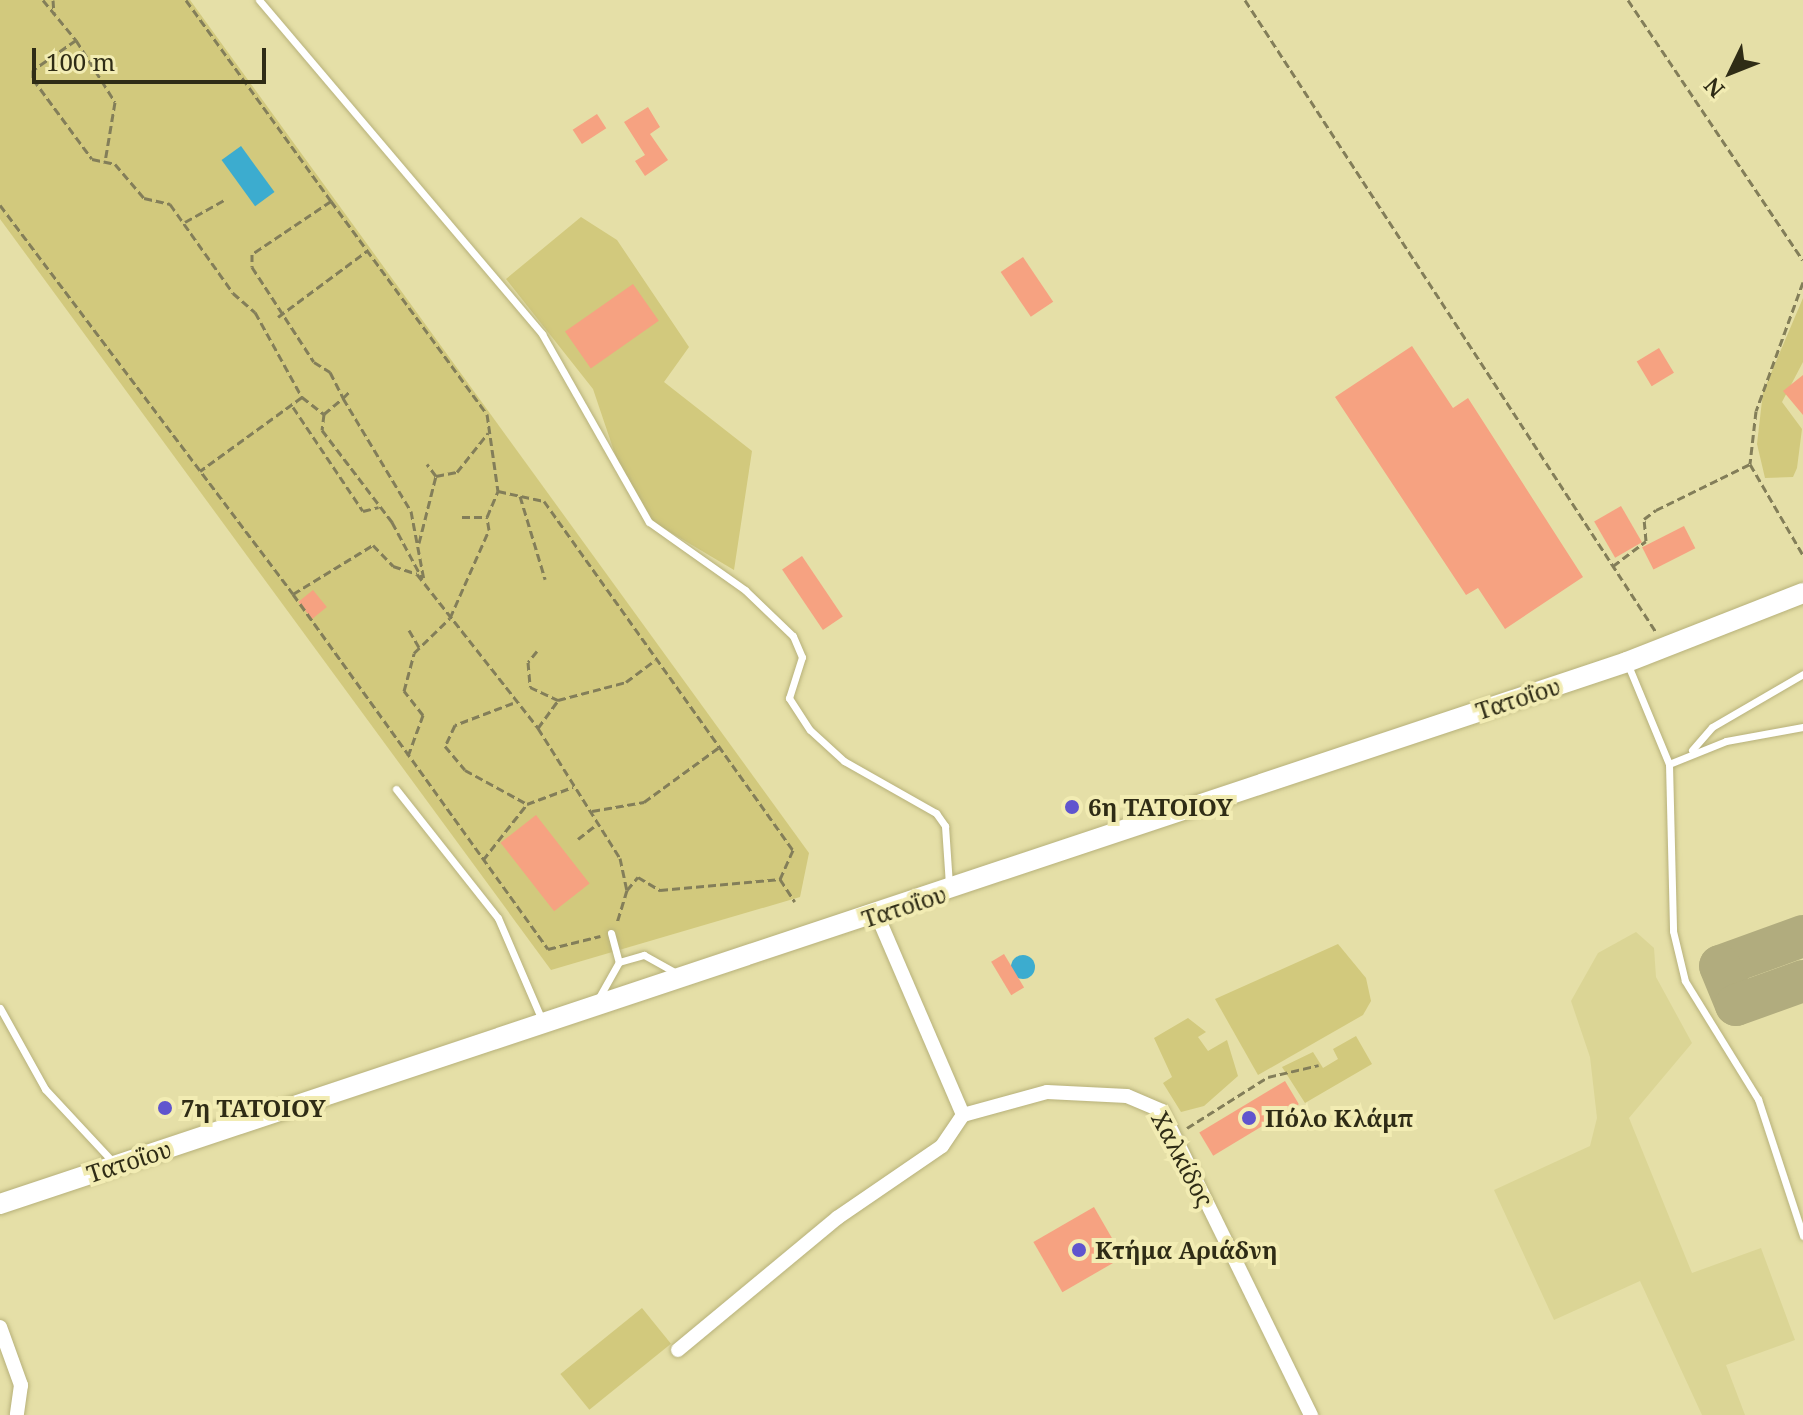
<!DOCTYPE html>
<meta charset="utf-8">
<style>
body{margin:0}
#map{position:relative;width:1803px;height:1415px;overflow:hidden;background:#e5dfa7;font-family:"Noto Serif",serif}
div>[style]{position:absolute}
.built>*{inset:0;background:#dbd595}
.green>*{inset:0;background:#d2c97d;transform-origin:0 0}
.water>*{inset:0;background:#3caccf;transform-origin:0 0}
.round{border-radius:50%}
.taxiway>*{height:42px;margin:-21px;padding:0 21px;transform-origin:21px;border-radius:21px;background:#b1ac7e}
.building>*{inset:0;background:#f6a281;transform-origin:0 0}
.path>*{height:3px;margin-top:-1.5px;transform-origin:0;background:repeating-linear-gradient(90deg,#837e59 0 8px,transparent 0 12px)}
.roads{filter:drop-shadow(0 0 2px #b7b17a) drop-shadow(0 0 2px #b7b17a)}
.lane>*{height:7px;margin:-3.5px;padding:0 3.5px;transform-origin:3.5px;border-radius:3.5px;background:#fff}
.street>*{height:14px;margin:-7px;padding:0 7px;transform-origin:7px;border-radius:7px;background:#fff}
.secondary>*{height:20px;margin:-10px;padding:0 10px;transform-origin:10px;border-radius:10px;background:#fff}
.dots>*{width:22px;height:22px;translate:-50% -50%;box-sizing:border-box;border:4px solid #f2ecb3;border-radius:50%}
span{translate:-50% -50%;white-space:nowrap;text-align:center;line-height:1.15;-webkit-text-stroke:8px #f2ecb3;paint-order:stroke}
.street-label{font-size:24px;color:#2f2c16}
.poi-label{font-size:24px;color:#2f2c16;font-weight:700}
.left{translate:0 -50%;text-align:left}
.north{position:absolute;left:1691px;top:32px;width:80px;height:80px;-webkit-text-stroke:6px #f2ecb3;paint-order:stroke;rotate:227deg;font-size:22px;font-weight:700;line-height:32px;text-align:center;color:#2f2c16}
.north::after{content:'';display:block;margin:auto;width:28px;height:36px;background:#2f2c16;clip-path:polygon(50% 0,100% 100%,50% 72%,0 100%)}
.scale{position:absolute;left:32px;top:48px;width:234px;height:36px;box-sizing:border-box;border:4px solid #2f2c16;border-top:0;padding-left:10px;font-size:24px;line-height:28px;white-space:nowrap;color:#2f2c16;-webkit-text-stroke:6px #f2ecb3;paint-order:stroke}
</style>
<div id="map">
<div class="built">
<div style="clip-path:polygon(1636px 932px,1654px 948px,1656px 977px,1692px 1043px,1629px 1118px,1692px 1273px,1761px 1248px,1795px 1340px,1726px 1365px,1745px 1415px,1702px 1415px,1640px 1281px,1554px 1320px,1494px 1190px,1590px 1146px,1597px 1118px,1590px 1057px,1571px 1001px,1598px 953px)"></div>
</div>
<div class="green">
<div style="clip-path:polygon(0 0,190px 0,809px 853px,800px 897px,551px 970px,0 219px)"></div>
<div style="clip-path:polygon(581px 217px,617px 240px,689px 347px,664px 382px,752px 451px,734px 570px,648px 519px,617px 460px,593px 389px,506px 279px)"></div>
<div style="clip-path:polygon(1803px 298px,1803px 362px,1782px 402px,1802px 429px,1797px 468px,1793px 477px,1765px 478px,1757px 444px,1763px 392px)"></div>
<div style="clip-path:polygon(1338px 944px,1366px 978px,1371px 1001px,1363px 1015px,1258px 1075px,1215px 999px)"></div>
<div style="clip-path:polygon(1188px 1018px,1206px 1032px,1198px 1037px,1208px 1051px,1227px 1040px,1238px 1076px,1204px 1106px,1181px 1112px,1163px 1083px,1172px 1077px,1154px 1038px)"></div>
<div style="clip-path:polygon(1356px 1036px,1372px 1064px,1305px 1103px,1282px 1067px,1313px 1052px,1323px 1068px,1338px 1059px,1333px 1049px)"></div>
<div style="left:642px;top:1308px;width:46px;height:105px;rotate:51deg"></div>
</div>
<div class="water">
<div style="left:241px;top:146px;width:57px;height:24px;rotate:54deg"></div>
<div class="round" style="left:1011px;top:955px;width:24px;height:24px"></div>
</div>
<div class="taxiway">
<div style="left:1803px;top:936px;width:88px;rotate:160.1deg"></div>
<div style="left:1720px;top:966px;width:42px;rotate:67.7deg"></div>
<div style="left:1736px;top:1005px;width:71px;rotate:-19.7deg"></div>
</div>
<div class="building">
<div style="clip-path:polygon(648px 107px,660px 127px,650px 134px,668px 160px,645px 176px,635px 161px,645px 155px,624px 122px)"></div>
<div style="left:597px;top:114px;width:17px;height:29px;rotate:57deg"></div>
<div style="left:1023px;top:257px;width:54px;height:27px;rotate:56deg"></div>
<div style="left:633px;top:284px;width:45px;height:83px;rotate:55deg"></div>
<div style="clip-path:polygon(1412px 346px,1453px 408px,1468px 398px,1583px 577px,1505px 629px,1478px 588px,1466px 595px,1335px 397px)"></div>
<div style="left:1659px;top:348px;width:29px;height:26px;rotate:59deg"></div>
<div style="clip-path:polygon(1803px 375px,1803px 415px,1783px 391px)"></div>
<div style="left:1621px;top:506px;width:42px;height:31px;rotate:60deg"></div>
<div style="left:1684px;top:526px;width:25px;height:47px;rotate:63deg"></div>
<div style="left:802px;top:556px;width:73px;height:24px;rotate:56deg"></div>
<div style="left:313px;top:590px;width:22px;height:19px;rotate:51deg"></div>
<div style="left:536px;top:815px;width:87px;height:45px;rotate:52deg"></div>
<div style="left:1004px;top:954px;width:39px;height:15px;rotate:59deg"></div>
<div style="left:1285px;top:1081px;width:27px;height:100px;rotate:59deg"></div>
<div style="left:1094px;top:1207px;width:58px;height:70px;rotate:60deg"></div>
</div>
<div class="path">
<div style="left:43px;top:0;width:52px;rotate:50.5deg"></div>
<div style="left:76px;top:40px;width:52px;rotate:145.1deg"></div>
<div style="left:33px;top:70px;width:9px;rotate:90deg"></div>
<div style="left:33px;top:79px;width:99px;rotate:53.6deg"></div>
<div style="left:92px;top:159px;width:24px;rotate:12deg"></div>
<div style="left:115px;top:164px;width:45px;rotate:49.5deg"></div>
<div style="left:144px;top:198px;width:27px;rotate:13deg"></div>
<div style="left:170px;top:204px;width:109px;rotate:54.7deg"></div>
<div style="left:233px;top:293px;width:29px;rotate:41deg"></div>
<div style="left:255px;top:312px;width:97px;rotate:61.1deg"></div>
<div style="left:302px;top:397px;width:126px;rotate:144deg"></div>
<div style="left:53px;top:0;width:14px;rotate:86deg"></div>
<div style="left:186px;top:0;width:248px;rotate:54.2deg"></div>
<div style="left:331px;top:201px;width:95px;rotate:146.1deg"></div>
<div style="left:252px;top:254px;width:13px;rotate:90deg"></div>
<div style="left:252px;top:267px;width:113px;rotate:56.9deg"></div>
<div style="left:314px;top:362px;width:19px;rotate:32deg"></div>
<div style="left:330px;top:372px;width:29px;rotate:63deg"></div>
<div style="left:343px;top:398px;width:11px;rotate:-45deg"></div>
<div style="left:1245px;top:0;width:754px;rotate:56.96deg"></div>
<div style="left:1628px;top:0;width:313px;rotate:56.1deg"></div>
<div style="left:76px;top:40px;width:73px;rotate:57.8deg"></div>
<div style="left:115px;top:102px;width:61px;rotate:99.5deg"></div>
<div style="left:331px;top:201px;width:264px;rotate:53.8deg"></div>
<div style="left:487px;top:414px;width:78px;rotate:81.9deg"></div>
<div style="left:498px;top:491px;width:47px;rotate:12.3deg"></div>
<div style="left:544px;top:501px;width:429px;rotate:54.5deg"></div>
<div style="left:793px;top:850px;width:32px;rotate:114deg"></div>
<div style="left:0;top:205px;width:487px;rotate:53deg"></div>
<div style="left:293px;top:594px;width:94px;rotate:-31.5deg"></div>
<div style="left:373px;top:545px;width:29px;rotate:46deg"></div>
<div style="left:393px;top:566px;width:25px;rotate:18deg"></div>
<div style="left:417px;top:574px;width:196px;rotate:51.8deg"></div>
<div style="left:538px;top:728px;width:154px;rotate:57.8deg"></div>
<div style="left:620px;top:858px;width:33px;rotate:78deg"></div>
<div style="left:627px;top:890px;width:34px;rotate:107deg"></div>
<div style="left:185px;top:222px;width:47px;rotate:-29.3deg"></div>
<div style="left:1803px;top:282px;width:137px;rotate:110deg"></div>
<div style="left:1756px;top:411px;width:53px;rotate:96.5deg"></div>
<div style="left:1750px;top:464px;width:105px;rotate:59.8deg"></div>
<div style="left:278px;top:317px;width:111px;rotate:-36.6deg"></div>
<div style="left:302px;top:397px;width:28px;rotate:38deg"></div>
<div style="left:324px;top:414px;width:25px;rotate:-40deg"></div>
<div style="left:343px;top:398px;width:132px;rotate:59deg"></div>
<div style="left:411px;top:511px;width:70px;rotate:79.3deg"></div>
<div style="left:293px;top:407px;width:125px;rotate:56.1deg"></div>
<div style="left:363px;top:511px;width:16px;rotate:-14deg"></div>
<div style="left:324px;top:414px;width:16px;rotate:97deg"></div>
<div style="left:322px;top:430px;width:116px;rotate:52.7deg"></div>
<div style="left:392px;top:522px;width:64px;rotate:61.8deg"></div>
<div style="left:436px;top:476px;width:21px;rotate:-11deg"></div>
<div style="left:457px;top:472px;width:50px;rotate:-51.5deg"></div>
<div style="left:520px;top:496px;width:87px;rotate:73.2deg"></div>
<div style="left:462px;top:517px;width:25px"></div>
<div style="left:487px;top:517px;width:28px;rotate:-67deg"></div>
<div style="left:419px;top:543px;width:69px;rotate:-75.8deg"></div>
<div style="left:436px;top:476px;width:15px;rotate:-127deg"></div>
<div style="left:1613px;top:566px;width:41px;rotate:-37.1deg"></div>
<div style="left:1646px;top:541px;width:22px;rotate:-95deg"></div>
<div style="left:1644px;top:519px;width:15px;rotate:-37deg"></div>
<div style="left:1656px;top:510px;width:105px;rotate:-26.1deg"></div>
<div style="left:293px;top:594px;width:437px;rotate:54.3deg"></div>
<div style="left:548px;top:949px;width:54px;rotate:-14deg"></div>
<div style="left:409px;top:630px;width:20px;rotate:60deg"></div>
<div style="left:537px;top:651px;width:14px;rotate:129deg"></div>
<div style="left:528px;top:662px;width:25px;rotate:85deg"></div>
<div style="left:530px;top:687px;width:31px;rotate:25deg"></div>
<div style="left:558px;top:700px;width:70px;rotate:-14.8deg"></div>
<div style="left:626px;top:682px;width:36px;rotate:-37deg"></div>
<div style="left:513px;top:703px;width:62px;rotate:159.2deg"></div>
<div style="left:455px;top:725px;width:23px;rotate:115deg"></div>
<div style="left:445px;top:746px;width:31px;rotate:50deg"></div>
<div style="left:465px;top:770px;width:71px;rotate:28.7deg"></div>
<div style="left:538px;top:728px;width:34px;rotate:-54deg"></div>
<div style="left:408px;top:756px;width:44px;rotate:-69.9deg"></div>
<div style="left:423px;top:715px;width:31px;rotate:-128deg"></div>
<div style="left:404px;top:691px;width:39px;rotate:-75deg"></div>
<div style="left:414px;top:653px;width:50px;rotate:-44.2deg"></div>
<div style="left:450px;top:618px;width:96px;rotate:-66.1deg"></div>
<div style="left:489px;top:530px;width:13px;rotate:-99deg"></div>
<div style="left:592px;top:811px;width:53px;rotate:-9.8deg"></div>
<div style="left:644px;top:802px;width:92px;rotate:-36.1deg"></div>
<div style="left:578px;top:839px;width:24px;rotate:-38deg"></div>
<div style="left:483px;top:860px;width:71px;rotate:-51.8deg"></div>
<div style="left:527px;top:804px;width:49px;rotate:-20.3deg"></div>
<div style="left:780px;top:879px;width:27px;rotate:57deg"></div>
<div style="left:627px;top:890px;width:17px;rotate:-50deg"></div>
<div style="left:638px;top:877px;width:26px;rotate:31deg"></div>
<div style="left:660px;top:890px;width:121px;rotate:-5.2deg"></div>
<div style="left:1187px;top:1128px;width:96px;rotate:-32.2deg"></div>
<div style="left:1268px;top:1077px;width:52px;rotate:-13.2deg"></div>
</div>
<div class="roads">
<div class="lane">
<div style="left:259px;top:0;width:438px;rotate:49.7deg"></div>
<div style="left:542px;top:334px;width:216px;rotate:60.4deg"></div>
<div style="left:649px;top:522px;width:118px;rotate:35.3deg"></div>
<div style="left:745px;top:590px;width:66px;rotate:43.8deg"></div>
<div style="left:793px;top:636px;width:23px;rotate:67deg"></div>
<div style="left:802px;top:657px;width:43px;rotate:107.6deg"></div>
<div style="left:789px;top:698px;width:38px;rotate:57deg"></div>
<div style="left:810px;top:730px;width:46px;rotate:42.4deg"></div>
<div style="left:844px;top:761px;width:106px;rotate:29.5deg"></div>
<div style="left:936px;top:813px;width:16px;rotate:55deg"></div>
<div style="left:945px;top:826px;width:59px;rotate:86.1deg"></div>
<div style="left:1628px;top:665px;width:107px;rotate:67.5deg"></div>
<div style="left:1669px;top:764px;width:167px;rotate:88.6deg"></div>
<div style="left:1673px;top:931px;width:51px;rotate:76.5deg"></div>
<div style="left:1685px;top:981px;width:139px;rotate:58.3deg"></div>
<div style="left:1758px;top:1099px;width:144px;rotate:71.8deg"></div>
<div style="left:1692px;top:750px;width:30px;rotate:-49deg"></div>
<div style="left:1712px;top:727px;width:105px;rotate:-30.2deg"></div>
<div style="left:1669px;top:764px;width:61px;rotate:-22deg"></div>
<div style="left:1726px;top:741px;width:78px;rotate:-10.3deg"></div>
<div style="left:396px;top:789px;width:164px;rotate:51.7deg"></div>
<div style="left:498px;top:918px;width:111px;rotate:66.7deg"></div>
<div style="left:611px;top:933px;width:30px;rotate:75deg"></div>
<div style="left:597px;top:1001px;width:45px;rotate:-60.6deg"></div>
<div style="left:619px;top:962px;width:26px;rotate:-16deg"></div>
<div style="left:644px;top:955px;width:37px;rotate:29deg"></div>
<div style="left:0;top:1008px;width:93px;rotate:60.9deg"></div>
<div style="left:45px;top:1089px;width:103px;rotate:47deg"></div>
</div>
<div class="street">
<div style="left:877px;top:915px;width:218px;rotate:66.7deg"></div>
<div style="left:963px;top:1115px;width:87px;rotate:-15.3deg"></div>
<div style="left:1047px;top:1092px;width:80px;rotate:2.9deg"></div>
<div style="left:1127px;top:1096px;width:38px;rotate:23deg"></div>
<div style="left:1162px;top:1111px;width:339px;rotate:63.9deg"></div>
<div style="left:0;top:1327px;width:62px;rotate:70.1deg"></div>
<div style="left:21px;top:1385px;width:30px;rotate:98deg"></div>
<div style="left:678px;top:1350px;width:207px;rotate:-39.7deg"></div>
<div style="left:837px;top:1218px;width:127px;rotate:-34.4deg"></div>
<div style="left:942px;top:1146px;width:37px;rotate:-56deg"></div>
</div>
<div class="secondary">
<div style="left:0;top:1204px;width:1715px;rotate:-18.42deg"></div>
<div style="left:1627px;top:662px;width:189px;rotate:-21.4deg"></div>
</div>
</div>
<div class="dots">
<div style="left:1072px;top:807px;background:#6055ce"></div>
<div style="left:165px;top:1108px;background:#6055ce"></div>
<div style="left:1249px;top:1118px;background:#6055ce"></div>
<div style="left:1079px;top:1250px;background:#6055ce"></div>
</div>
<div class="street-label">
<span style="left:1518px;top:698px;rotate:-18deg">Τατοΐου</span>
<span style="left:904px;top:906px;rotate:-18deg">Τατοΐου</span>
<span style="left:1183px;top:1159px;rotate:62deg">Χαλκίδος</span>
<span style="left:129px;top:1161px;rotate:-18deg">Τατοΐου</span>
</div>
<div class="poi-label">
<span class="left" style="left:1088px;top:807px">6η ΤΑΤΟΙΟΥ</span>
<span class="left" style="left:181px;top:1108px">7η ΤΑΤΟΙΟΥ</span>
<span class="left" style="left:1265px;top:1118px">Πόλο Κλάμπ</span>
<span class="left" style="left:1095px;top:1250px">Κτήμα Αριάδνη</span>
</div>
<div class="north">N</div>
<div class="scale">100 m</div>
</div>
